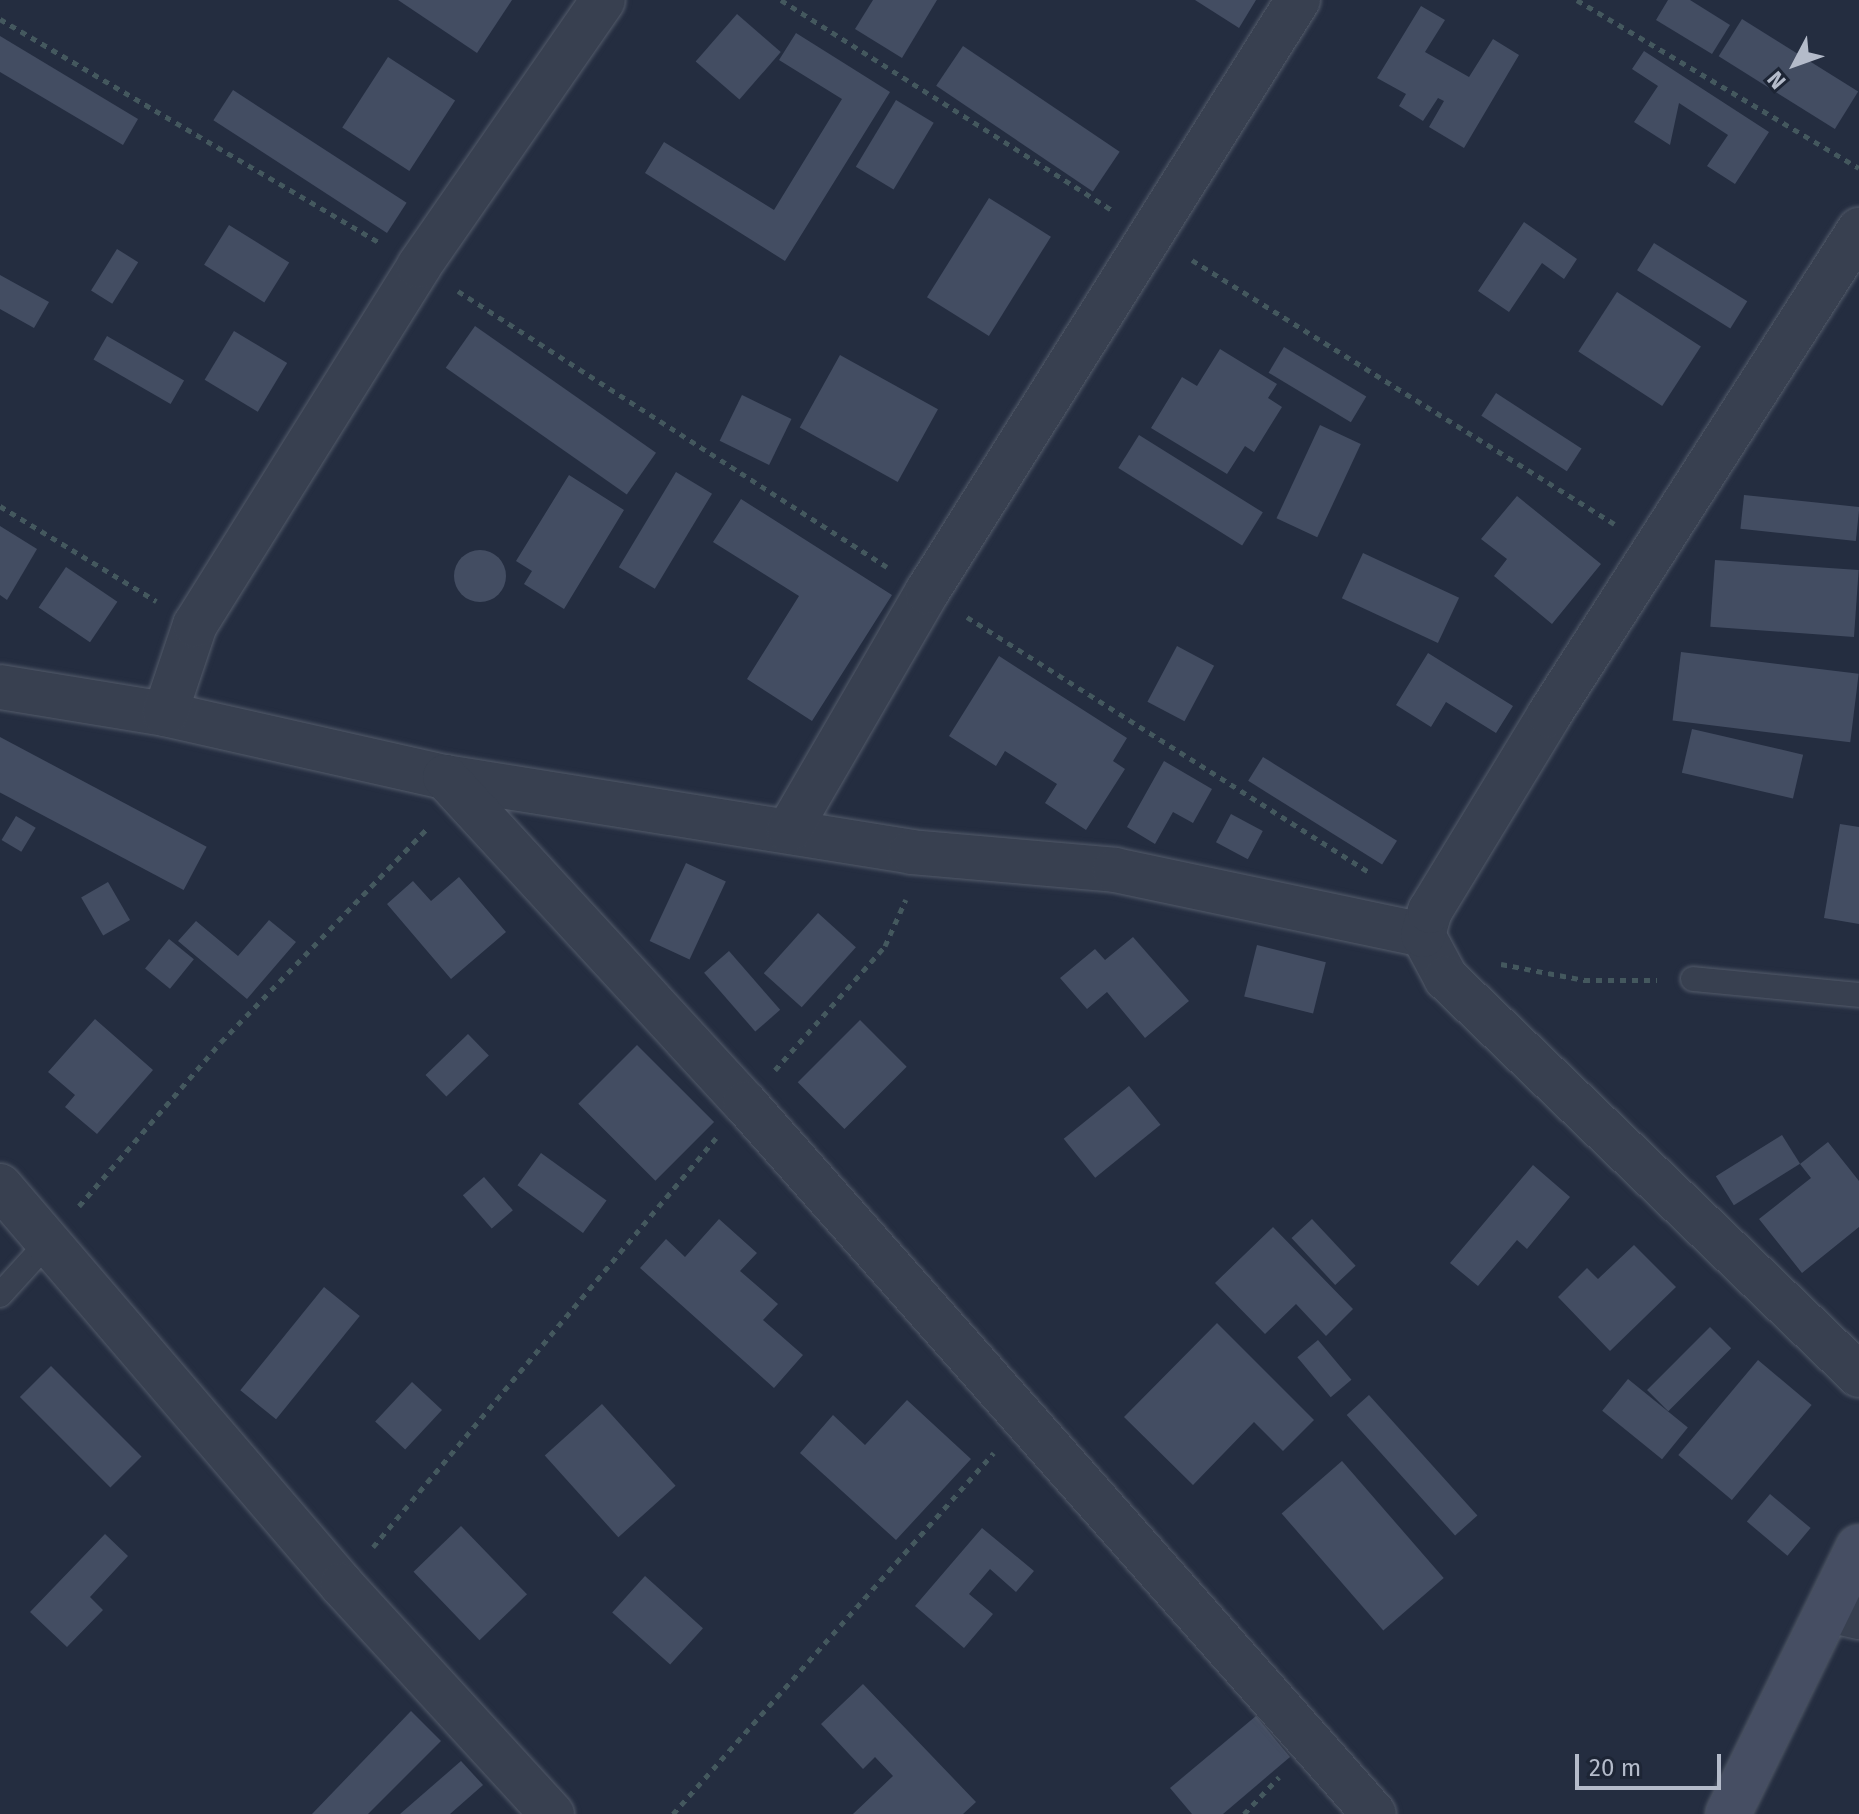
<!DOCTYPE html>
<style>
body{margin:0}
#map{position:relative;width:1859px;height:1814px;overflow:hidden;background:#242d40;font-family:"Fira Sans",sans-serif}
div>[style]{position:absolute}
.building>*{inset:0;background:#434d62;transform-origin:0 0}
.round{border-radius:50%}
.path>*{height:5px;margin-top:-2.5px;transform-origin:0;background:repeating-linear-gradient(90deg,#44585e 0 6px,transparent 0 12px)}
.roads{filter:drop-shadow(0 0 2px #535b6a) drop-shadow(0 0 2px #535b6a)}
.lane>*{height:24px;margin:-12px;padding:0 12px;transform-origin:12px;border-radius:12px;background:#384050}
.street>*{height:44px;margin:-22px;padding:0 22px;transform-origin:22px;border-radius:22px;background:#384050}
.secondary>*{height:44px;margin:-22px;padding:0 22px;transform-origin:22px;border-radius:22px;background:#464e63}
span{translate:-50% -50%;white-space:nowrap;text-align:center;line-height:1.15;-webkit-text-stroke:8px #1d2535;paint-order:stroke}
.north{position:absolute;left:1755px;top:24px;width:80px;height:80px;-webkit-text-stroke:6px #1d2535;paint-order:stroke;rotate:229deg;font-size:22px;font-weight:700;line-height:32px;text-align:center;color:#b4bbca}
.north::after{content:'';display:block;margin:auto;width:28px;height:36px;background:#b4bbca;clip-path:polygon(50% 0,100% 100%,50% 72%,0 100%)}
.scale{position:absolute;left:1575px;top:1754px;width:146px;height:36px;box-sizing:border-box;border:4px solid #b4bbca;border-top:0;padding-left:10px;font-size:24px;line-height:28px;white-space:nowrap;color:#b4bbca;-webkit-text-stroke:6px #1d2535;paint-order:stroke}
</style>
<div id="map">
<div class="building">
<div style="clip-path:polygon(398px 0,512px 0,477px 53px)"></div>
<div style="clip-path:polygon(873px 0,937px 0,902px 58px,855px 29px)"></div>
<div style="clip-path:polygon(1195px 0,1256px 0,1239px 28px)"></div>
<div style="clip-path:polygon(1668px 0,1690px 0,1730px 25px,1712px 54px,1656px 20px)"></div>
<div style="clip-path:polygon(1421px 6px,1445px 20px,1425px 52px,1469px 77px,1493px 39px,1519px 55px,1464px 148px,1429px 127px,1444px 101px,1438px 98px,1423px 121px,1399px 106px,1406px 94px,1377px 78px)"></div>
<div style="left:737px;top:14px;width:58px;height:63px;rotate:41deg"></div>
<div style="left:1742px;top:19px;width:137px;height:44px;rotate:32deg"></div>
<div style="clip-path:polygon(796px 33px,890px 92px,785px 261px,645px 173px,664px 142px,774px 210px,842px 99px,779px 60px)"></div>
<div style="clip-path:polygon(0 36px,138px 119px,123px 145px,0 72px)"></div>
<div style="left:963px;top:46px;width:189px;height:48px;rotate:34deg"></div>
<div style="clip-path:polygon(1644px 51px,1769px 132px,1735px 184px,1707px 166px,1728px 135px,1679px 103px,1670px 145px,1634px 122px,1658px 86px,1632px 69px)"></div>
<div style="left:388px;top:57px;width:80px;height:84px;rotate:33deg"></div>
<div style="left:233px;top:90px;width:207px;height:36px;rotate:33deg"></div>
<div style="left:896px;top:100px;width:44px;height:78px;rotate:31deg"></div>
<div style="left:989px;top:198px;width:73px;height:117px;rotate:32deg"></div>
<div style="clip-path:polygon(1524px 222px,1577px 259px,1564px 279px,1542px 263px,1509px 312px,1478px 291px)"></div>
<div style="left:229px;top:225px;width:71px;height:47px;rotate:32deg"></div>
<div style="left:1654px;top:243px;width:110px;height:32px;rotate:32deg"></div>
<div style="left:117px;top:249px;width:25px;height:49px;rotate:32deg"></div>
<div style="clip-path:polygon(0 275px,49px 302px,34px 328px,0 309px)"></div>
<div style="left:1617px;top:292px;width:100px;height:71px;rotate:33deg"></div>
<div style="left:475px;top:326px;width:221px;height:51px;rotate:35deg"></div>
<div style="left:234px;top:331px;width:62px;height:57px;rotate:31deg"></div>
<div style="left:107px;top:336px;width:89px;height:27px;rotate:30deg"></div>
<div style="left:1284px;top:347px;width:96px;height:30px;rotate:31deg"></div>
<div style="clip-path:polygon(1220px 349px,1277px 384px,1268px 398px,1282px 407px,1254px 452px,1245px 446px,1227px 474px,1151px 428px,1182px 377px,1197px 386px)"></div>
<div style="left:840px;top:355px;width:112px;height:83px;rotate:29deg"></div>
<div style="left:1496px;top:393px;width:102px;height:27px;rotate:33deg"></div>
<div style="left:742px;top:395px;width:55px;height:51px;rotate:26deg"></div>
<div style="left:1320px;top:425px;width:45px;height:103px;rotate:25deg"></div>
<div style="left:1139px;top:435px;width:146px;height:39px;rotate:32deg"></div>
<div style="left:676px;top:472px;width:42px;height:111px;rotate:31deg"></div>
<div style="clip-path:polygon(569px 475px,624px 510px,564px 609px,524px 584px,532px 571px,516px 561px)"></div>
<div style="left:1744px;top:495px;width:116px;height:34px;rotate:6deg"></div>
<div style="clip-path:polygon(1517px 496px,1601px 564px,1552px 624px,1494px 576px,1507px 559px,1481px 539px)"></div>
<div style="clip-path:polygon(741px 499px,892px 595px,812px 721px,747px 679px,799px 596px,713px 542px)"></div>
<div style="clip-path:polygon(0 526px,37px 549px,7px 600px,0 595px)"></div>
<div class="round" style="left:454px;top:550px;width:52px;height:52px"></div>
<div style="left:1363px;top:553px;width:106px;height:50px;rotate:25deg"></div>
<div style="left:1715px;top:560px;width:144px;height:67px;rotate:4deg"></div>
<div style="left:66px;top:567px;width:62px;height:49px;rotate:34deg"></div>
<div style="left:1177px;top:646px;width:42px;height:63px;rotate:28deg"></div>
<div style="left:1681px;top:652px;width:179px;height:69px;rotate:7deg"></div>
<div style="clip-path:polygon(1428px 653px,1513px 706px,1496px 733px,1446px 702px,1431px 727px,1396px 705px)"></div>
<div style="clip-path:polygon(999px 656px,1127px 738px,1113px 761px,1125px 769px,1086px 830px,1045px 803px,1057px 784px,1005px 751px,996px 766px,949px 736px)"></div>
<div style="left:1692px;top:729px;width:114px;height:45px;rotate:13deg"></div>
<div style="left:0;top:737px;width:234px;height:49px;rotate:28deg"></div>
<div style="left:1263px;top:757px;width:158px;height:28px;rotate:32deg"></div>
<div style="clip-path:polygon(1164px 761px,1212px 789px,1193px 823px,1173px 812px,1155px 844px,1127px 827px)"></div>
<div style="left:1231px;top:814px;width:36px;height:32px;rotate:28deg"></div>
<div style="left:16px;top:816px;width:23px;height:28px;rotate:31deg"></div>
<div style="clip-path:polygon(1840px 824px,1859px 827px,1859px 924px,1824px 918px)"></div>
<div style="left:686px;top:863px;width:44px;height:86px;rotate:25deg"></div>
<div style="clip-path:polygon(459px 877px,506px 932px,451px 979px,387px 904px,413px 881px,431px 901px)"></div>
<div style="left:108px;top:882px;width:44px;height:31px;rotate:60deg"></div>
<div style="left:818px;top:913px;width:51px;height:81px;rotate:42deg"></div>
<div style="clip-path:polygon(269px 920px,296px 942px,247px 999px,178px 941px,196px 921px,238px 956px)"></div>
<div style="clip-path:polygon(1133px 937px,1189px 1001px,1145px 1038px,1107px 992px,1087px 1009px,1060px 978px,1095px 949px,1105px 960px)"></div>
<div style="left:169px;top:939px;width:32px;height:38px;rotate:39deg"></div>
<div style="left:1257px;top:945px;width:71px;height:53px;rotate:14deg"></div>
<div style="left:729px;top:951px;width:78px;height:33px;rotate:49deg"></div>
<div style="clip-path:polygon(95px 1019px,153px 1070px,97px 1134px,65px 1107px,75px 1095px,48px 1072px)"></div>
<div style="left:860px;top:1020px;width:66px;height:88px;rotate:45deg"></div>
<div style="left:468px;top:1034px;width:30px;height:59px;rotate:46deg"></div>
<div style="left:637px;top:1045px;width:109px;height:83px;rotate:45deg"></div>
<div style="left:1129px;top:1086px;width:50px;height:84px;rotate:51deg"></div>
<div style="left:1782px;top:1135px;width:34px;height:78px;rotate:58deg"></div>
<div style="clip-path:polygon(1828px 1142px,1859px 1181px,1859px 1227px,1802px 1273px,1759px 1219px,1811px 1178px,1800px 1164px)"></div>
<div style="left:541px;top:1153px;width:81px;height:40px;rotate:36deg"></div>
<div style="clip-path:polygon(1533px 1165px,1570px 1197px,1527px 1249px,1517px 1240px,1478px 1286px,1450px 1263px)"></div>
<div style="left:484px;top:1177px;width:44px;height:28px;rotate:49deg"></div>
<div style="clip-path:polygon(719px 1219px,757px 1253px,740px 1271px,778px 1304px,763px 1320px,803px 1355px,774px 1388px,640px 1268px,666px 1239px,685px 1257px)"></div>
<div style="left:1312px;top:1219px;width:64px;height:28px;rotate:47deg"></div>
<div style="clip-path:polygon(1273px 1227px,1353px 1309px,1326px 1336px,1296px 1304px,1265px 1334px,1215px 1283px)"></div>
<div style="clip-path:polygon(1634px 1245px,1676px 1287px,1610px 1351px,1558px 1297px,1587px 1268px,1598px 1279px)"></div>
<div style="left:324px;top:1287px;width:46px;height:133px;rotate:39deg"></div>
<div style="clip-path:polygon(1217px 1323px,1314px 1420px,1283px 1451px,1254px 1422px,1193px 1485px,1124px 1417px)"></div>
<div style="left:1710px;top:1327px;width:30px;height:89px;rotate:45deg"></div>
<div style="left:1318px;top:1340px;width:52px;height:27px;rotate:50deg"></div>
<div style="left:1758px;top:1360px;width:70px;height:124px;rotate:40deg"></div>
<div style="left:51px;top:1366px;width:128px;height:44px;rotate:45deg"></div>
<div style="left:1628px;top:1379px;width:77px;height:41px;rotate:39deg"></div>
<div style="left:412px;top:1382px;width:41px;height:54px;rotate:43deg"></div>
<div style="left:1369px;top:1395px;width:162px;height:30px;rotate:48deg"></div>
<div style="clip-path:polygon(907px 1400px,971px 1459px,896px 1540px,800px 1453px,833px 1415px,865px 1445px)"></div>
<div style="left:602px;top:1404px;width:110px;height:77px;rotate:48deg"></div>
<div style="left:1342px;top:1461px;width:155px;height:80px;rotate:49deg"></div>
<div style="left:1770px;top:1494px;width:53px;height:36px;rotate:40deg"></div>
<div style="left:461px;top:1526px;width:95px;height:66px;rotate:46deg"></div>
<div style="clip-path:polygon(982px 1528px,1034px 1571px,1016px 1592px,990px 1569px,969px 1594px,993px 1614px,964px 1648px,915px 1606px)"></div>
<div style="clip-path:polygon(105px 1534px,128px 1556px,90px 1597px,103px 1610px,67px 1647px,30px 1612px)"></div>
<div style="left:645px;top:1576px;width:78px;height:49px;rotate:42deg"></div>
<div style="clip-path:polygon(863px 1684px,976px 1802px,963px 1814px,853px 1814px,893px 1776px,875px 1757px,863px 1769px,821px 1724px)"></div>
<div style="clip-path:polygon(411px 1711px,441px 1741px,368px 1814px,312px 1814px)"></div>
<div style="clip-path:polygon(1256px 1716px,1290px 1757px,1223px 1814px,1192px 1814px,1170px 1788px)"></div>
<div style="clip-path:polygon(461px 1761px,483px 1785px,450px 1814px,400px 1814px)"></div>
</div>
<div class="path">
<div style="left:781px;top:0;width:392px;rotate:32.4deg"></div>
<div style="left:1577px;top:0;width:328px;rotate:30.8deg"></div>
<div style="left:0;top:19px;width:439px;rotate:30.5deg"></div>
<div style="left:1192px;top:260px;width:498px;rotate:32deg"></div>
<div style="left:458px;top:291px;width:510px;rotate:32.76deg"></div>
<div style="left:0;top:506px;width:183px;rotate:31.3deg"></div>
<div style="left:967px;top:617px;width:477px;rotate:32.4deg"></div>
<div style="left:1501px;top:964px;width:85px;rotate:10.9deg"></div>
<div style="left:1584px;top:980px;width:73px"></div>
<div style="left:775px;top:1070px;width:166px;rotate:-48.4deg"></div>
<div style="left:885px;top:946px;width:51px;rotate:-65.9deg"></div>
<div style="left:79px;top:1206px;width:217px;rotate:-49.1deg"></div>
<div style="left:221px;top:1042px;width:296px;rotate:-46deg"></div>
<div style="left:373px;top:1547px;width:534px;rotate:-50.02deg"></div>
<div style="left:673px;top:1814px;width:483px;rotate:-48.4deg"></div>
<div style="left:1244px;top:1814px;width:51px;rotate:-46.6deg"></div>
</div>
<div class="roads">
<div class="lane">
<div style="left:1693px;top:979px;width:167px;rotate:5.5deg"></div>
<div style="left:0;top:1295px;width:74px;rotate:-47.7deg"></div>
</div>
<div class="street">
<div style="left:0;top:687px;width:167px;rotate:9.3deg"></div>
<div style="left:165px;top:714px;width:287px;rotate:12.7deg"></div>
<div style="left:445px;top:777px;width:472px;rotate:9.1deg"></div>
<div style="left:911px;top:852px;width:205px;rotate:5deg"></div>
<div style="left:1115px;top:870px;width:315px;rotate:11.9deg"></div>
<div style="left:1423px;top:935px;width:49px;rotate:61.9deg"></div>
<div style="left:1446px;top:978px;width:573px;rotate:43.87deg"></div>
<div style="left:165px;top:714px;width:94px;rotate:-71.4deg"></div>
<div style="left:195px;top:625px;width:423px;rotate:-58deg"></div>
<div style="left:419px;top:266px;width:323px;rotate:-55.3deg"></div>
<div style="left:445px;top:777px;width:443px;rotate:47.4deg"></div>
<div style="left:745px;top:1103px;width:949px;rotate:48.5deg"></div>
<div style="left:789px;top:830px;width:275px;rotate:-59.9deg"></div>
<div style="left:927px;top:592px;width:699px;rotate:-57.93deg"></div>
<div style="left:1423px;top:935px;width:25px;rotate:-74deg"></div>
<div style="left:1430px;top:911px;width:229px;rotate:-58.7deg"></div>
<div style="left:1549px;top:715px;width:576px;rotate:-57.41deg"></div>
<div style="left:0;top:1186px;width:526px;rotate:49.4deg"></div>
<div style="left:342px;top:1585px;width:311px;rotate:47.5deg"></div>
<div style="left:1829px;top:1610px;width:31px;rotate:13deg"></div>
</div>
<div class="secondary">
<div style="left:1728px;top:1814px;width:297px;rotate:-63.9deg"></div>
</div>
</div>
<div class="north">N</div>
<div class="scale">20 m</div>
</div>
